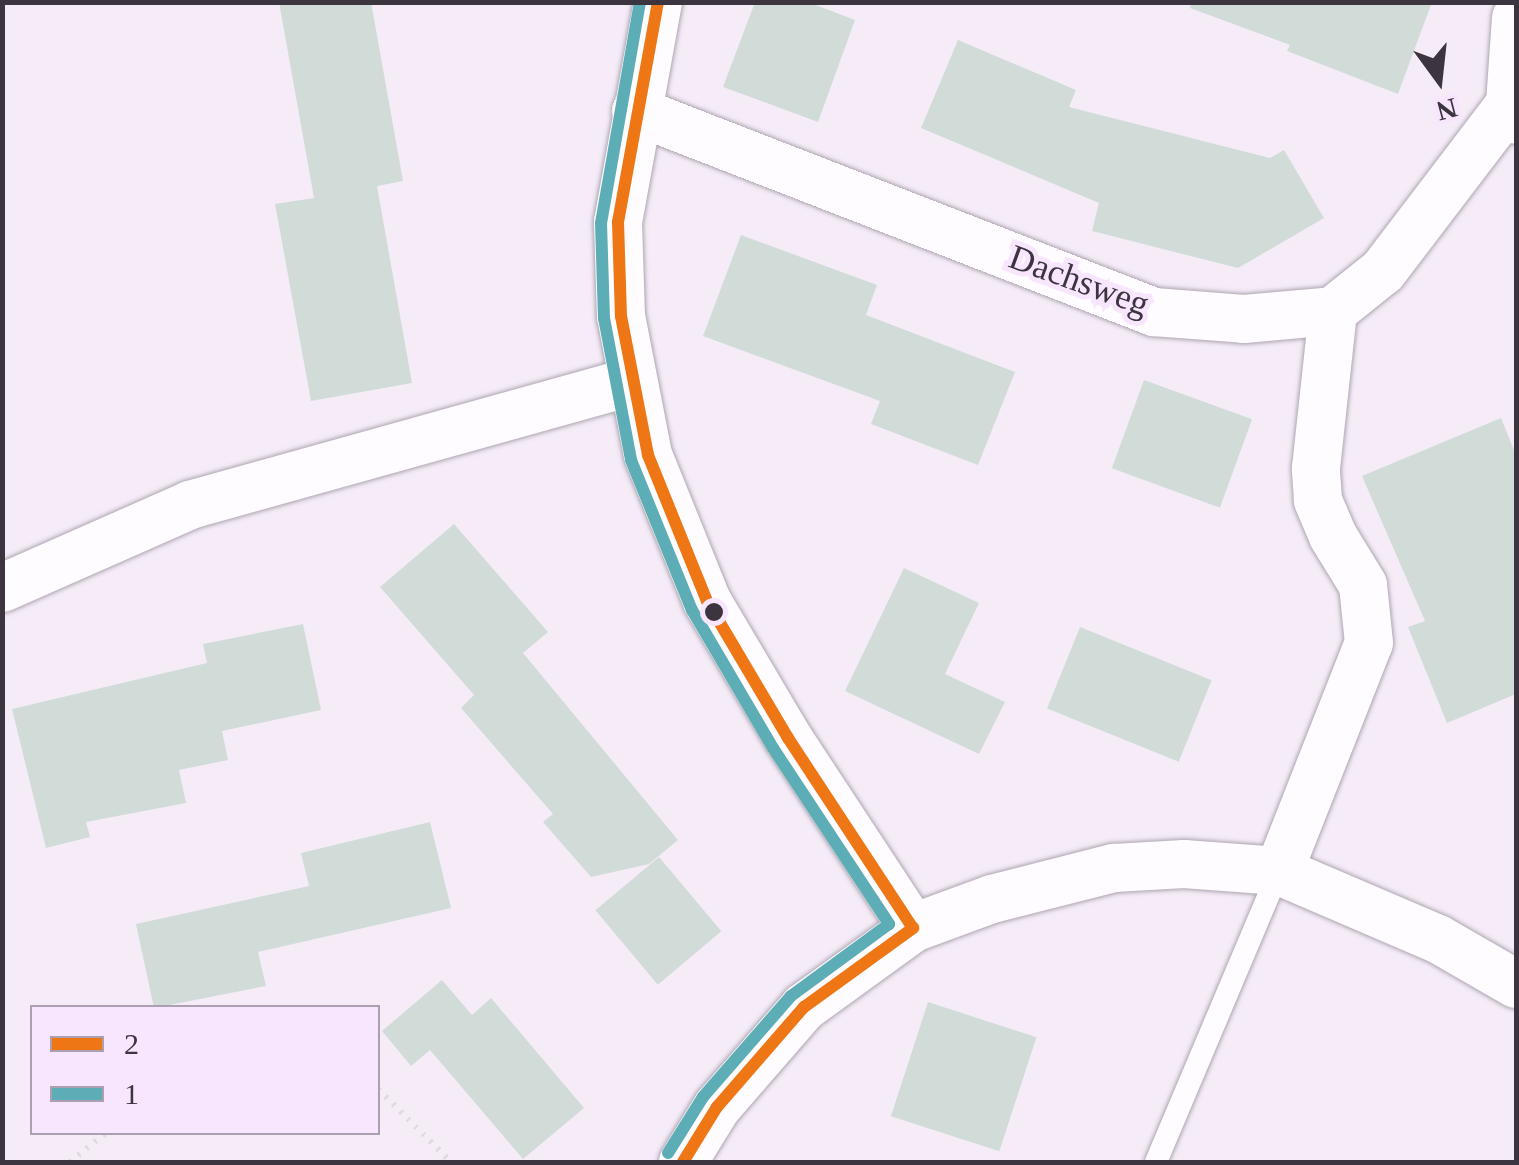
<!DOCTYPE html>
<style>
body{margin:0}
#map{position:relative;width:1519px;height:1165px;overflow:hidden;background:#f5ecf8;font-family:"Times New Roman",serif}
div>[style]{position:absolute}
.building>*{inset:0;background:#d1dcd9;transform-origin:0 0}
.path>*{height:6px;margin-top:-3px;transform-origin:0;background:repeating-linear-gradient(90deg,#dedcdf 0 2.5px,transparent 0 10.5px)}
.roads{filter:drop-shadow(0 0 2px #aea6b1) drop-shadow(0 0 2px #aea6b1)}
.service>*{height:22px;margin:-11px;padding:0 11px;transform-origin:11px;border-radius:11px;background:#fefcfe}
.minor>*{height:48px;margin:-24px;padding:0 24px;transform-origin:24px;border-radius:24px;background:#fefcfe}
.bus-1>*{height:12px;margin:-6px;padding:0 6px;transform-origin:6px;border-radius:6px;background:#ee7614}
.bus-2>*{height:12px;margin:-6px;padding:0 6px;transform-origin:6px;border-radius:6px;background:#5dadb6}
.dots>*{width:28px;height:28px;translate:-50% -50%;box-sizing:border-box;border:5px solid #f7e6fe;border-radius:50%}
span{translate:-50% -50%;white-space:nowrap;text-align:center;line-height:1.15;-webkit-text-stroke:10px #f7e6fe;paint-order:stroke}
.street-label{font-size:35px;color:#3c343f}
.frame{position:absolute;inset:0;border:5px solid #3c343f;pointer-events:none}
.legend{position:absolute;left:30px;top:1005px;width:350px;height:130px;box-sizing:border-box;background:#f7e6fe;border:2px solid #ac9fb2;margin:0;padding:12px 18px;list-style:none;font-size:30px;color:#3c343f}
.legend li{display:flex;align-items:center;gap:20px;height:50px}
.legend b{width:50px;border:2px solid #ac9fb2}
.north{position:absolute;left:1389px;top:30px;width:100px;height:100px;-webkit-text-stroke:8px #f7e6fe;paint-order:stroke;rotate:165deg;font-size:28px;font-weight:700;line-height:40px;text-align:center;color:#3c343f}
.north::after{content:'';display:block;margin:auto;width:35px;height:45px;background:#3c343f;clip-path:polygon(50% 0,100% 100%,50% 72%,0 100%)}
</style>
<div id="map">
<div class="building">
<div style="clip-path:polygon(279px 2px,371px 2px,403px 181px,377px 186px,412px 383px,311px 401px,275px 204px,314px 198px)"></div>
<div style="clip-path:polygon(755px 2px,808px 2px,855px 20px,818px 122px,723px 87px)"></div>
<div style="clip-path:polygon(1191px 2px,1432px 2px,1398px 94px,1287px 51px,1290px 45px,1190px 8px)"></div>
<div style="clip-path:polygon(958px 40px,1076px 90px,1069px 107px,1270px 158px,1284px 150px,1324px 218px,1238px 268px,1092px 231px,1099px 203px,921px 128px)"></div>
<div style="clip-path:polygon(741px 235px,877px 285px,866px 315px,1015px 372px,978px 465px,871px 424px,880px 401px,703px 336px)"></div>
<div style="left:1144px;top:380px;width:115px;height:94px;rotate:20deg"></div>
<div style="clip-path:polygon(1501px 418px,1516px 455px,1516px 694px,1447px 723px,1408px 627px,1425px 621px,1362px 476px)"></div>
<div style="clip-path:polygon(454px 524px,548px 632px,523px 653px,678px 840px,649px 864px,591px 877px,543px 822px,553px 814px,461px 708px,474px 695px,380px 587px)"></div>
<div style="clip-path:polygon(904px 568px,979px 603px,945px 674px,1005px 702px,979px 754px,845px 691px)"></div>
<div style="clip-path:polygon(303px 624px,321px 710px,222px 731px,228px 760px,179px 770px,186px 803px,86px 822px,90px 837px,46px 848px,12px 709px,207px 663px,203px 644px)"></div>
<div style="left:1080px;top:627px;width:142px;height:88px;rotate:22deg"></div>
<div style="clip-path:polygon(430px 822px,451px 908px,258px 952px,266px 986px,154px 1008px,136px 924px,309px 886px,301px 853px)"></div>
<div style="left:659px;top:857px;width:97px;height:83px;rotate:50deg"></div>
<div style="clip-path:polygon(442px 980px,472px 1015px,491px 998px,584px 1108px,523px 1159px,430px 1050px,411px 1066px,382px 1031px)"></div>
<div style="left:928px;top:1002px;width:114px;height:120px;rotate:18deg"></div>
</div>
<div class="path">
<div style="left:378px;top:1089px;width:103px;rotate:45deg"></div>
<div style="left:70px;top:1162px;width:48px;rotate:-39deg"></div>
</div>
<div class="roads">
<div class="service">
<div style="left:1156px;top:1162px;width:316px;rotate:-67.1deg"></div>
</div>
<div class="minor">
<div style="left:658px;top:2px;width:224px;rotate:100.3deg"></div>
<div style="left:618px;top:222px;width:94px;rotate:88.2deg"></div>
<div style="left:621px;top:316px;width:142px;rotate:79deg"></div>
<div style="left:648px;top:455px;width:157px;rotate:68deg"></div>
<div style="left:707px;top:601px;width:159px;rotate:59.4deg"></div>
<div style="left:788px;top:738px;width:227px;rotate:56.7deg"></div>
<div style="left:1516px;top:18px;width:86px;rotate:94deg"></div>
<div style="left:1510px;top:104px;width:17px;rotate:69deg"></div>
<div style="left:636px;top:111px;width:556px;rotate:21.21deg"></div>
<div style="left:1154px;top:312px;width:90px;rotate:4.4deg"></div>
<div style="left:1244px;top:319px;width:89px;rotate:-5.1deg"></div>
<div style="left:1333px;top:311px;width:64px;rotate:-38.7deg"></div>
<div style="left:1383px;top:271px;width:210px;rotate:-52.7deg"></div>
<div style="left:2px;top:588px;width:206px;rotate:-23.8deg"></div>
<div style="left:190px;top:505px;width:458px;rotate:-15.6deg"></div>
<div style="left:1279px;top:871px;width:245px;rotate:-68.5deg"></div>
<div style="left:1369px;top:643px;width:58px;rotate:-95.9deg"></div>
<div style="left:1363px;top:585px;width:57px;rotate:-121.5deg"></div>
<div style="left:1333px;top:536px;width:39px;rotate:-113deg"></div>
<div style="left:1318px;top:500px;width:32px;rotate:-94deg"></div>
<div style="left:1316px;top:468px;width:158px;rotate:-83.8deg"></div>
<div style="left:683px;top:1162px;width:65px;rotate:-58.3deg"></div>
<div style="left:717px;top:1107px;width:133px;rotate:-49deg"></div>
<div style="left:804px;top:1007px;width:135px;rotate:-35.9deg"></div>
<div style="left:913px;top:928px;width:84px;rotate:-20.2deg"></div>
<div style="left:992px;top:899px;width:126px;rotate:-14.3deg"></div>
<div style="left:1114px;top:868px;width:70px;rotate:-3.3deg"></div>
<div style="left:1184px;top:864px;width:95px;rotate:4.2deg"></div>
<div style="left:1279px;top:871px;width:173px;rotate:23.2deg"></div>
<div style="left:1438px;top:939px;width:90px;rotate:30deg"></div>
</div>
</div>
<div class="bus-1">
<div style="left:658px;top:2px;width:224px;rotate:100.3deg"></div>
<div style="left:618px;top:222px;width:94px;rotate:88.2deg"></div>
<div style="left:621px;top:316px;width:142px;rotate:79deg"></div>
<div style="left:648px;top:455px;width:157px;rotate:68deg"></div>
<div style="left:707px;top:601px;width:159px;rotate:59.4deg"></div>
<div style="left:788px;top:738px;width:227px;rotate:56.7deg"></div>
<div style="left:683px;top:1162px;width:65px;rotate:-58.3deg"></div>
<div style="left:717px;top:1107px;width:133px;rotate:-49deg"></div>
<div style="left:804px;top:1007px;width:135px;rotate:-35.9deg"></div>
</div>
<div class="bus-2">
<div style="left:640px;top:2px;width:224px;rotate:100deg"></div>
<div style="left:601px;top:223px;width:95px;rotate:88.2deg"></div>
<div style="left:604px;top:318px;width:145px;rotate:79.2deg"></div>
<div style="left:631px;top:460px;width:162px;rotate:67.9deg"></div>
<div style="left:692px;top:610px;width:160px;rotate:59.6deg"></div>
<div style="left:773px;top:748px;width:211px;rotate:56.6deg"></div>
<div style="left:889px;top:924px;width:122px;rotate:143.7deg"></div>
<div style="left:791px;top:996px;width:134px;rotate:131.1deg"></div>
<div style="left:703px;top:1097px;width:66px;rotate:122deg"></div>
</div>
<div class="dots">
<div style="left:714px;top:612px;background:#3c343f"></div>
</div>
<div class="street-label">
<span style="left:1079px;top:281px;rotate:20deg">Dachsweg</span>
</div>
<div class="frame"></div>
<ul class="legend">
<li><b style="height:12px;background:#ee7614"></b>2</li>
<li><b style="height:12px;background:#5dadb6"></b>1</li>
</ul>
<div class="north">N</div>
</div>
